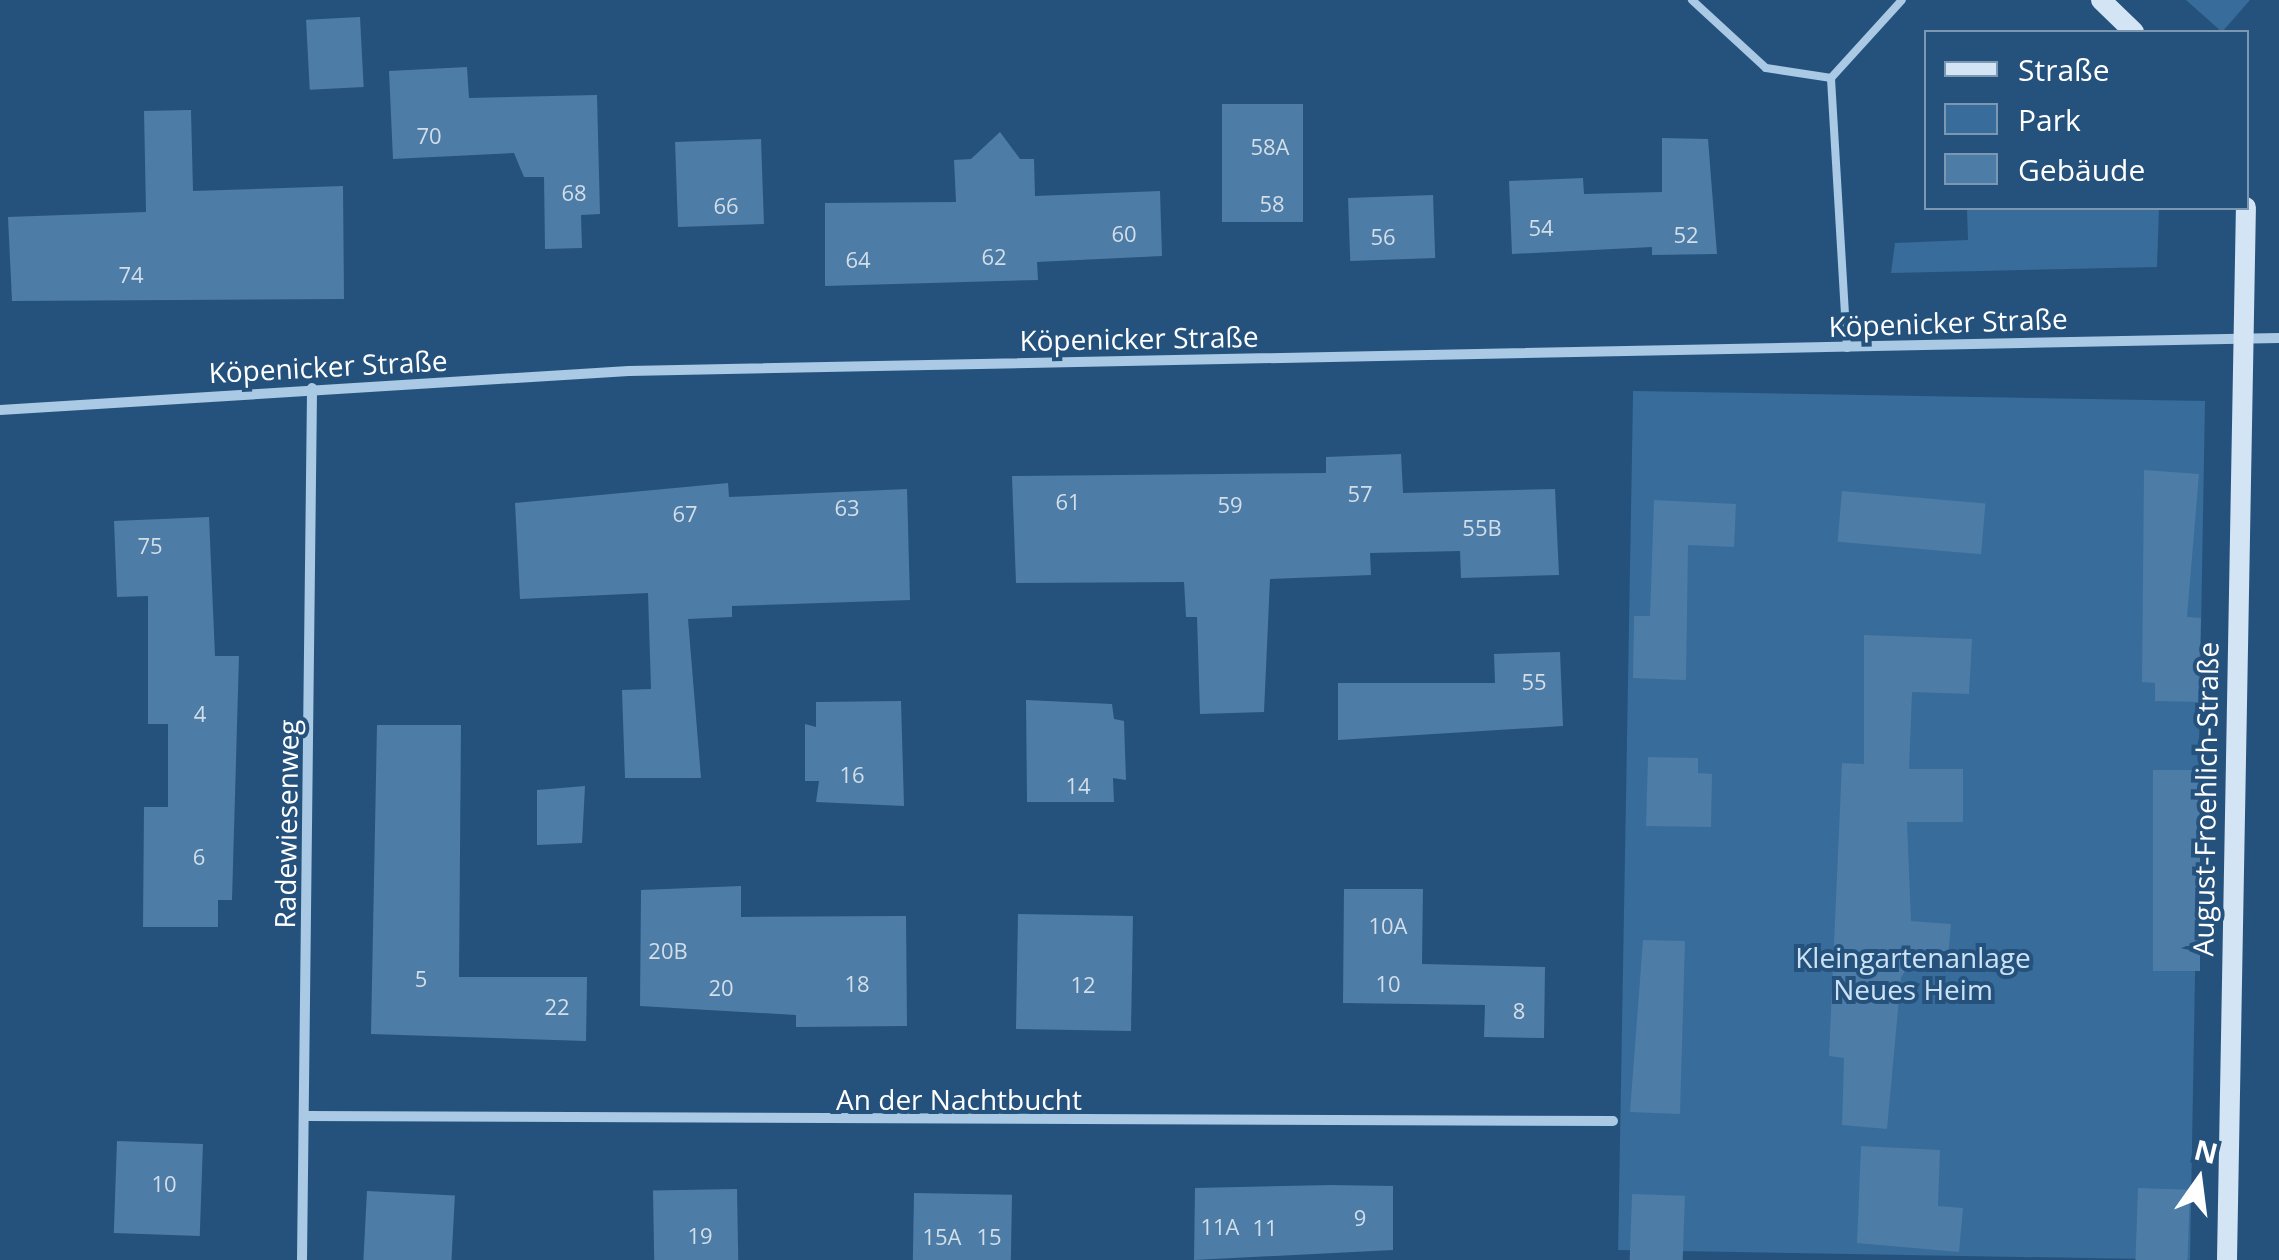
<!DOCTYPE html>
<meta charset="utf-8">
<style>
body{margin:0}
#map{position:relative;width:2279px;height:1260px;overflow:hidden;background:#25527d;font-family:"Open Sans",sans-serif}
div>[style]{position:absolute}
.green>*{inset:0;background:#386c9b;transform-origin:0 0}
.building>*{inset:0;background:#4d7ca6;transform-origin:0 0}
.lane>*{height:8px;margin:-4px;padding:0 4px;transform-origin:4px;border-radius:4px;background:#a9c9e5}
.street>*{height:10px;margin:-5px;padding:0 5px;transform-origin:5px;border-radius:5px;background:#a9c9e5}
.secondary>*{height:20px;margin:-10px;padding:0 10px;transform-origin:10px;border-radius:10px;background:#d3e4f5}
span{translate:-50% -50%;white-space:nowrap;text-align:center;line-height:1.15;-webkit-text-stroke:8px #25527d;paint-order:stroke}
.number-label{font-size:22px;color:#d2dee9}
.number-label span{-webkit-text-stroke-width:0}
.street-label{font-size:28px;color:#fff}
.park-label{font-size:28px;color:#cce2f4}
.legend{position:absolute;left:1924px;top:30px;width:325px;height:180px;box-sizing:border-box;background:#25527d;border:2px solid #7c97b1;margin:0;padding:12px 18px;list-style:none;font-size:30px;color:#fff}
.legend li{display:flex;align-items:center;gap:20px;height:50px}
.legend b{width:50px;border:2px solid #7c97b1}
.north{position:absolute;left:2149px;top:1130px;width:100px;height:100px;-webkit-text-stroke:8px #25527d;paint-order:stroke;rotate:14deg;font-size:28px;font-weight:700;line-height:40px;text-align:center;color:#fff}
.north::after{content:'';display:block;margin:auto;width:35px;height:45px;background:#fff;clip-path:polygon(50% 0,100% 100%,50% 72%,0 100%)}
</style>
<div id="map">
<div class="green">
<div style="clip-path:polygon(2186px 0,2250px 0,2222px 32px)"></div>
<div style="clip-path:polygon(1967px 208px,2159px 208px,2157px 267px,1891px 273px,1895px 243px,1968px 240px)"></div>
<div style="left:2205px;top:401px;width:859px;height:572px;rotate:91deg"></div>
</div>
<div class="building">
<div style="left:360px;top:17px;width:70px;height:54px;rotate:87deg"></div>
<div style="clip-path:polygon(467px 67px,469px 98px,597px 95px,600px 214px,581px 215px,582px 248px,545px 249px,544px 177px,524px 177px,514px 153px,393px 159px,389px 71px)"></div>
<div style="left:1303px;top:104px;width:118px;height:81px;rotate:90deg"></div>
<div style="clip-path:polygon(191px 110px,193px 191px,343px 186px,344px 299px,12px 301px,8px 217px,146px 212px,144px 111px)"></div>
<div style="clip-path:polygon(1000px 132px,1020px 159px,1034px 159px,1035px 196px,1160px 191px,1162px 256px,1037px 262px,1038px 280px,825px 286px,825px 203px,956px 202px,954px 160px,971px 159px)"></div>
<div style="clip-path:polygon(1662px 138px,1708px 139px,1717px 254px,1652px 255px,1652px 247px,1512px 254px,1509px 181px,1583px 178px,1584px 194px,1662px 192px)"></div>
<div style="left:761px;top:139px;width:85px;height:86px;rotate:88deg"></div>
<div style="left:1433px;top:195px;width:63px;height:85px;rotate:88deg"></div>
<div style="clip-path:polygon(1401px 454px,1403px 493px,1555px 489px,1559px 575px,1461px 578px,1460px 551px,1370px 553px,1371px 575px,1270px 579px,1264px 712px,1200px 714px,1197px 617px,1186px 617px,1184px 582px,1016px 583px,1012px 476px,1326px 473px,1326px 457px)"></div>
<div style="clip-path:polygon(2144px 470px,2199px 474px,2187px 617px,2201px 618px,2198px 702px,2155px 701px,2155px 683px,2142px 682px)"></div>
<div style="clip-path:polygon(728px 483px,729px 497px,907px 489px,910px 600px,732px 606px,732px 617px,688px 619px,701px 778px,625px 778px,622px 690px,651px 689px,648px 593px,520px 599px,515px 503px)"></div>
<div style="left:1842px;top:491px;width:144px;height:51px;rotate:5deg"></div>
<div style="clip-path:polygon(1654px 500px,1736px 504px,1734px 547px,1688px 545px,1686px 680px,1633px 678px,1634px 616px,1650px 616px)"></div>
<div style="clip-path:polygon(209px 517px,215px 656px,239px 656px,232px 900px,218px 900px,218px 927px,143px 927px,144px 807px,168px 807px,168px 724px,148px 724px,148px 596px,117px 597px,114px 521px)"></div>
<div style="clip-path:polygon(1864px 635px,1972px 639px,1969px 694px,1912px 692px,1909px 769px,1963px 769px,1963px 822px,1907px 822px,1911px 921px,1951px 924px,1947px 969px,1908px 967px,1901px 977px,1887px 1129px,1842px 1125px,1844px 1058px,1829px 1056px,1842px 763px,1864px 764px)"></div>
<div style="clip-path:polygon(1560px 652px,1563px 726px,1338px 740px,1338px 683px,1495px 683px,1494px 654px)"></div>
<div style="clip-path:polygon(1026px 700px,1112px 704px,1114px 719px,1124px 721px,1126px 780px,1113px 778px,1114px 802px,1027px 802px)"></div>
<div style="clip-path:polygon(901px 701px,904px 806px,816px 802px,819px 781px,805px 781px,805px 724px,816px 727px,816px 702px)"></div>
<div style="clip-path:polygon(377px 725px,461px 725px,459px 977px,587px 977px,586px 1041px,371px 1034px)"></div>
<div style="clip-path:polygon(1648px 757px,1698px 758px,1698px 773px,1712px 774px,1711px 827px,1646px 826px)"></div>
<div style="left:2153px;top:770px;width:47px;height:201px"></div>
<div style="clip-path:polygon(585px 786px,582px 843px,537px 845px,537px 790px)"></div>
<div style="clip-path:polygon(741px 886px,741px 917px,906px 916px,907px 1026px,796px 1027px,796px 1015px,640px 1006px,641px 890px)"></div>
<div style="clip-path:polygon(1344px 889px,1423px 889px,1422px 964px,1545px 967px,1544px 1038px,1484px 1037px,1485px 1005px,1343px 1003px)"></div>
<div style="left:1018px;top:914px;width:115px;height:115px;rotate:1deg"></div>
<div style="clip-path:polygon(1643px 940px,1685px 941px,1680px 1114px,1630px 1112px)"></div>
<div style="left:117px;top:1141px;width:86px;height:92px;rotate:2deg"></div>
<div style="clip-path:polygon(1861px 1146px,1940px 1150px,1938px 1206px,1963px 1208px,1959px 1252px,1857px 1243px)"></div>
<div style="clip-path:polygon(1331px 1185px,1393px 1186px,1393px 1250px,1194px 1260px,1195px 1188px)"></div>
<div style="left:2138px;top:1188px;width:52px;height:72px;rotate:2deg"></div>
<div style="left:737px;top:1189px;width:71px;height:84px;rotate:89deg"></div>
<div style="left:367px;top:1191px;width:88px;height:69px;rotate:3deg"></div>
<div style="left:914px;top:1193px;width:98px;height:67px;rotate:1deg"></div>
<div style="left:1632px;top:1194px;width:53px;height:66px;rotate:2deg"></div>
</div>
<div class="lane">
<div style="left:1692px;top:0;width:100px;rotate:42.6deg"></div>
<div style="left:1766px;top:68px;width:66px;rotate:8.7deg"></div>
<div style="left:1847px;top:348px;width:270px;rotate:-93.4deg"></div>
<div style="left:1831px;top:78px;width:105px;rotate:-47.7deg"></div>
</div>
<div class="street">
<div style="left:0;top:410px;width:630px;rotate:-3.55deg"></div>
<div style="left:629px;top:371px;width:1650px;rotate:-1.15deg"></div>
<div style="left:306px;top:1116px;width:1307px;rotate:0.22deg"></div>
<div style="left:302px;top:1260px;width:872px;rotate:-89.34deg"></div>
</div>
<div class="secondary">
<div style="left:2101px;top:0;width:46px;rotate:44.1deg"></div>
<div style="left:2227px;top:1260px;width:1053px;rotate:-88.97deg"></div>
</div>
<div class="number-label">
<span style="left:429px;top:136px">70</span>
<span style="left:1270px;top:147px">58A</span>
<span style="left:574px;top:193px">68</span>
<span style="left:1272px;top:204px">58</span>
<span style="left:726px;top:206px">66</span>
<span style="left:1541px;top:228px">54</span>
<span style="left:1124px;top:234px">60</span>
<span style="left:1686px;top:235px">52</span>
<span style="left:1383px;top:237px">56</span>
<span style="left:994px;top:257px">62</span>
<span style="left:858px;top:260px">64</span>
<span style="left:131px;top:275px">74</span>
<span style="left:1360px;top:494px">57</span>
<span style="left:1068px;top:502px">61</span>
<span style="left:1230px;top:505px">59</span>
<span style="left:847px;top:508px">63</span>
<span style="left:685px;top:514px">67</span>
<span style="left:1482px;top:528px">55B</span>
<span style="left:150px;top:546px">75</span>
<span style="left:1534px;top:682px">55</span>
<span style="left:200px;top:714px">4</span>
<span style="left:852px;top:775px">16</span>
<span style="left:1078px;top:786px">14</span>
<span style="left:199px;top:857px">6</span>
<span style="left:1388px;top:926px">10A</span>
<span style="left:668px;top:951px">20B</span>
<span style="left:421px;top:979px">5</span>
<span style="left:857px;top:984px">18</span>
<span style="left:1388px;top:984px">10</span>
<span style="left:1083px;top:985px">12</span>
<span style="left:721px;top:988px">20</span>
<span style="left:557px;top:1007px">22</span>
<span style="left:1519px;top:1011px">8</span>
<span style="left:164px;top:1184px">10</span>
<span style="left:1360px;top:1218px">9</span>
<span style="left:1220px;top:1227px">11A</span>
<span style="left:1265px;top:1228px">11</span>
<span style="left:700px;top:1236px">19</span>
<span style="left:942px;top:1237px">15A</span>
<span style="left:989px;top:1237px">15</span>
</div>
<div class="street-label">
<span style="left:1948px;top:322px;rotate:-2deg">Köpenicker Straße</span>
<span style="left:1139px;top:338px;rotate:-1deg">Köpenicker Straße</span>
<span style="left:328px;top:366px;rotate:-3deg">Köpenicker Straße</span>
<span style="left:2205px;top:799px;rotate:-89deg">August-Froehlich-Straße</span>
<span style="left:286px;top:824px;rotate:-89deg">Radewiesenweg</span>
<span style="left:959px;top:1099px">An der Nachtbucht</span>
</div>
<div class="park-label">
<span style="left:1913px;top:973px">Kleingartenanlage<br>Neues Heim</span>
</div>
<ul class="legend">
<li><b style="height:12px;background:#d3e4f5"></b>Straße</li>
<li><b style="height:28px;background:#386c9b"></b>Park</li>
<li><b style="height:28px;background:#4d7ca6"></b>Gebäude</li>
</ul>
<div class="north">N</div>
</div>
